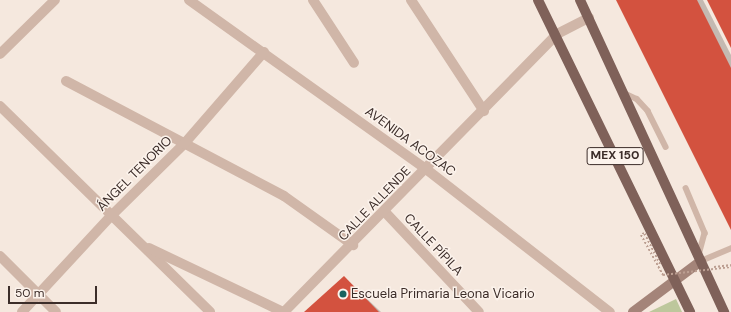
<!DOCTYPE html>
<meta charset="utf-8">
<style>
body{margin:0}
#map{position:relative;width:731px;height:312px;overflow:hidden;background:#f5e8de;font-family:"DM Sans",sans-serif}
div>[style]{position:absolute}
.green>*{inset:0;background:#bdc79c}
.shadow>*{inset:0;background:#0003}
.building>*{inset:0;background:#d3523f}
.path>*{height:2px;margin-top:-1px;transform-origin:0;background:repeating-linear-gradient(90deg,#bc9f92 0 2px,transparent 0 4px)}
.lane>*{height:5.5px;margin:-2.75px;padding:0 2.75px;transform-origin:2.75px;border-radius:2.75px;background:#d0b6a8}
.street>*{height:10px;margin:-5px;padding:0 5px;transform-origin:5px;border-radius:5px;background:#d0b6a8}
.secondary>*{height:10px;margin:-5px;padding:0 5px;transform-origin:5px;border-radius:5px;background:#a48479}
.primary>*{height:10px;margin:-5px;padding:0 5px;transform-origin:5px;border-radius:5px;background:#7f6159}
.path-bridge>*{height:2px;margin-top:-1px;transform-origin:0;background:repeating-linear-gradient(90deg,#bc9f92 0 2px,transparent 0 4px)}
.dots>*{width:11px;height:11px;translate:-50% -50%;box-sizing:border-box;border:2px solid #fcf3ec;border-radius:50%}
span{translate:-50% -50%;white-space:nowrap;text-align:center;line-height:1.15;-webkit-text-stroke:3px #fcf3ec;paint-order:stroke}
.shield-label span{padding:1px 3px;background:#fcf3ec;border:1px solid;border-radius:3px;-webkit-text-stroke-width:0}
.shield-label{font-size:12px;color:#3c2d29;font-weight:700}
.street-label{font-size:13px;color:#3c2d29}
.poi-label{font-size:13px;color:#3c2d29}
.left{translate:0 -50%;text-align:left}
.scale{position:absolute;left:8px;top:286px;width:89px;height:18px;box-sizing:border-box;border:2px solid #3c2d29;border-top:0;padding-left:5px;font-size:12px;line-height:14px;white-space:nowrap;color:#3c2d29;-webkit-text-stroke:3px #fcf3ec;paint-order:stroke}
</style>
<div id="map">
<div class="green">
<div style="clip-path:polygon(676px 299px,682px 312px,649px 312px)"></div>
</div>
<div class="shadow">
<div style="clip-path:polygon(617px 0,703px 0,731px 55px,731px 228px)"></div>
<div style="clip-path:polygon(344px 277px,381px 312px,306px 312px)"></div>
</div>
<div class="building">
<div style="clip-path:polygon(616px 0,697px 0,731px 68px,731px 230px)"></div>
<div style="clip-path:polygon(707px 0,731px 0,731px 48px)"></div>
<div style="clip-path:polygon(344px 276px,379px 312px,304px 312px)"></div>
</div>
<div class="path">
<div style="left:714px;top:267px;width:17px;rotate:-7deg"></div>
</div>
<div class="lane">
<div style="left:624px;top:93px;width:14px;rotate:25deg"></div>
<div style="left:637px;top:99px;width:16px;rotate:47deg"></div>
<div style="left:648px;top:111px;width:40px;rotate:63.4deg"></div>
<div style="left:686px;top:188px;width:49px;rotate:67.1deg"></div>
<div style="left:705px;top:233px;width:23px;rotate:105deg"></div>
<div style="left:701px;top:261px;width:33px;rotate:-23deg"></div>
</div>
<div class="street">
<div style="left:189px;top:0;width:291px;rotate:35.5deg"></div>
<div style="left:426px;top:169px;width:233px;rotate:37.9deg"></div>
<div style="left:313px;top:0;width:75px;rotate:56.9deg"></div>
<div style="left:411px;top:0;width:133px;rotate:56.7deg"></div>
<div style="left:0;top:54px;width:77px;rotate:-44.5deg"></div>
<div style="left:66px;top:81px;width:246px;rotate:27.8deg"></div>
<div style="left:284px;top:196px;width:85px;rotate:35.4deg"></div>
<div style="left:0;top:106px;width:294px;rotate:44.4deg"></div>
<div style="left:385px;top:212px;width:137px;rotate:46.8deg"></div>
<div style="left:149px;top:248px;width:148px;rotate:25.5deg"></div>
<div style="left:0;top:256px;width:79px;rotate:45deg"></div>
<div style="left:22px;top:312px;width:131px;rotate:-47.2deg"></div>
<div style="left:111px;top:216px;width:103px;rotate:-44.6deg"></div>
<div style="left:184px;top:144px;width:122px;rotate:-49deg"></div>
<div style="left:284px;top:312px;width:390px;rotate:-45.5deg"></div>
<div style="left:557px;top:34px;width:36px;rotate:-27deg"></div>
</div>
<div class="secondary">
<div style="left:633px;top:312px;width:85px;rotate:-36.9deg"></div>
</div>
<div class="primary">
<div style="left:538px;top:0;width:347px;rotate:64deg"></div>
<div style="left:580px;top:0;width:344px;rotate:65.2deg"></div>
</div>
<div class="path-bridge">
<div style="left:660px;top:264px;width:35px;rotate:-117deg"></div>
<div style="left:644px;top:233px;width:4px;rotate:146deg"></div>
<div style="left:641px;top:235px;width:46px;rotate:61.2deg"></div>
<div style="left:663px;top:275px;width:68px;rotate:-6.7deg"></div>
</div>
<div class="dots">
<div style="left:343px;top:294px;background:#19635f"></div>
</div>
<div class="shield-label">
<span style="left:615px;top:156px">MEX 150</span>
</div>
<div class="street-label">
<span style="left:410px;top:142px;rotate:36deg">AVENIDA ACOZAC</span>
<span style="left:135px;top:174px;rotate:-45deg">ÁNGEL TENORIO</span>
<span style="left:375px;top:204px;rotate:-46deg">CALLE ALLENDE</span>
<span style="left:433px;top:245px;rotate:47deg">CALLE PÍPILA</span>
</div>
<div class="poi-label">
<span class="left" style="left:351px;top:294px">Escuela Primaria Leona Vicario</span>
</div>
<div class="scale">50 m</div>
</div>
